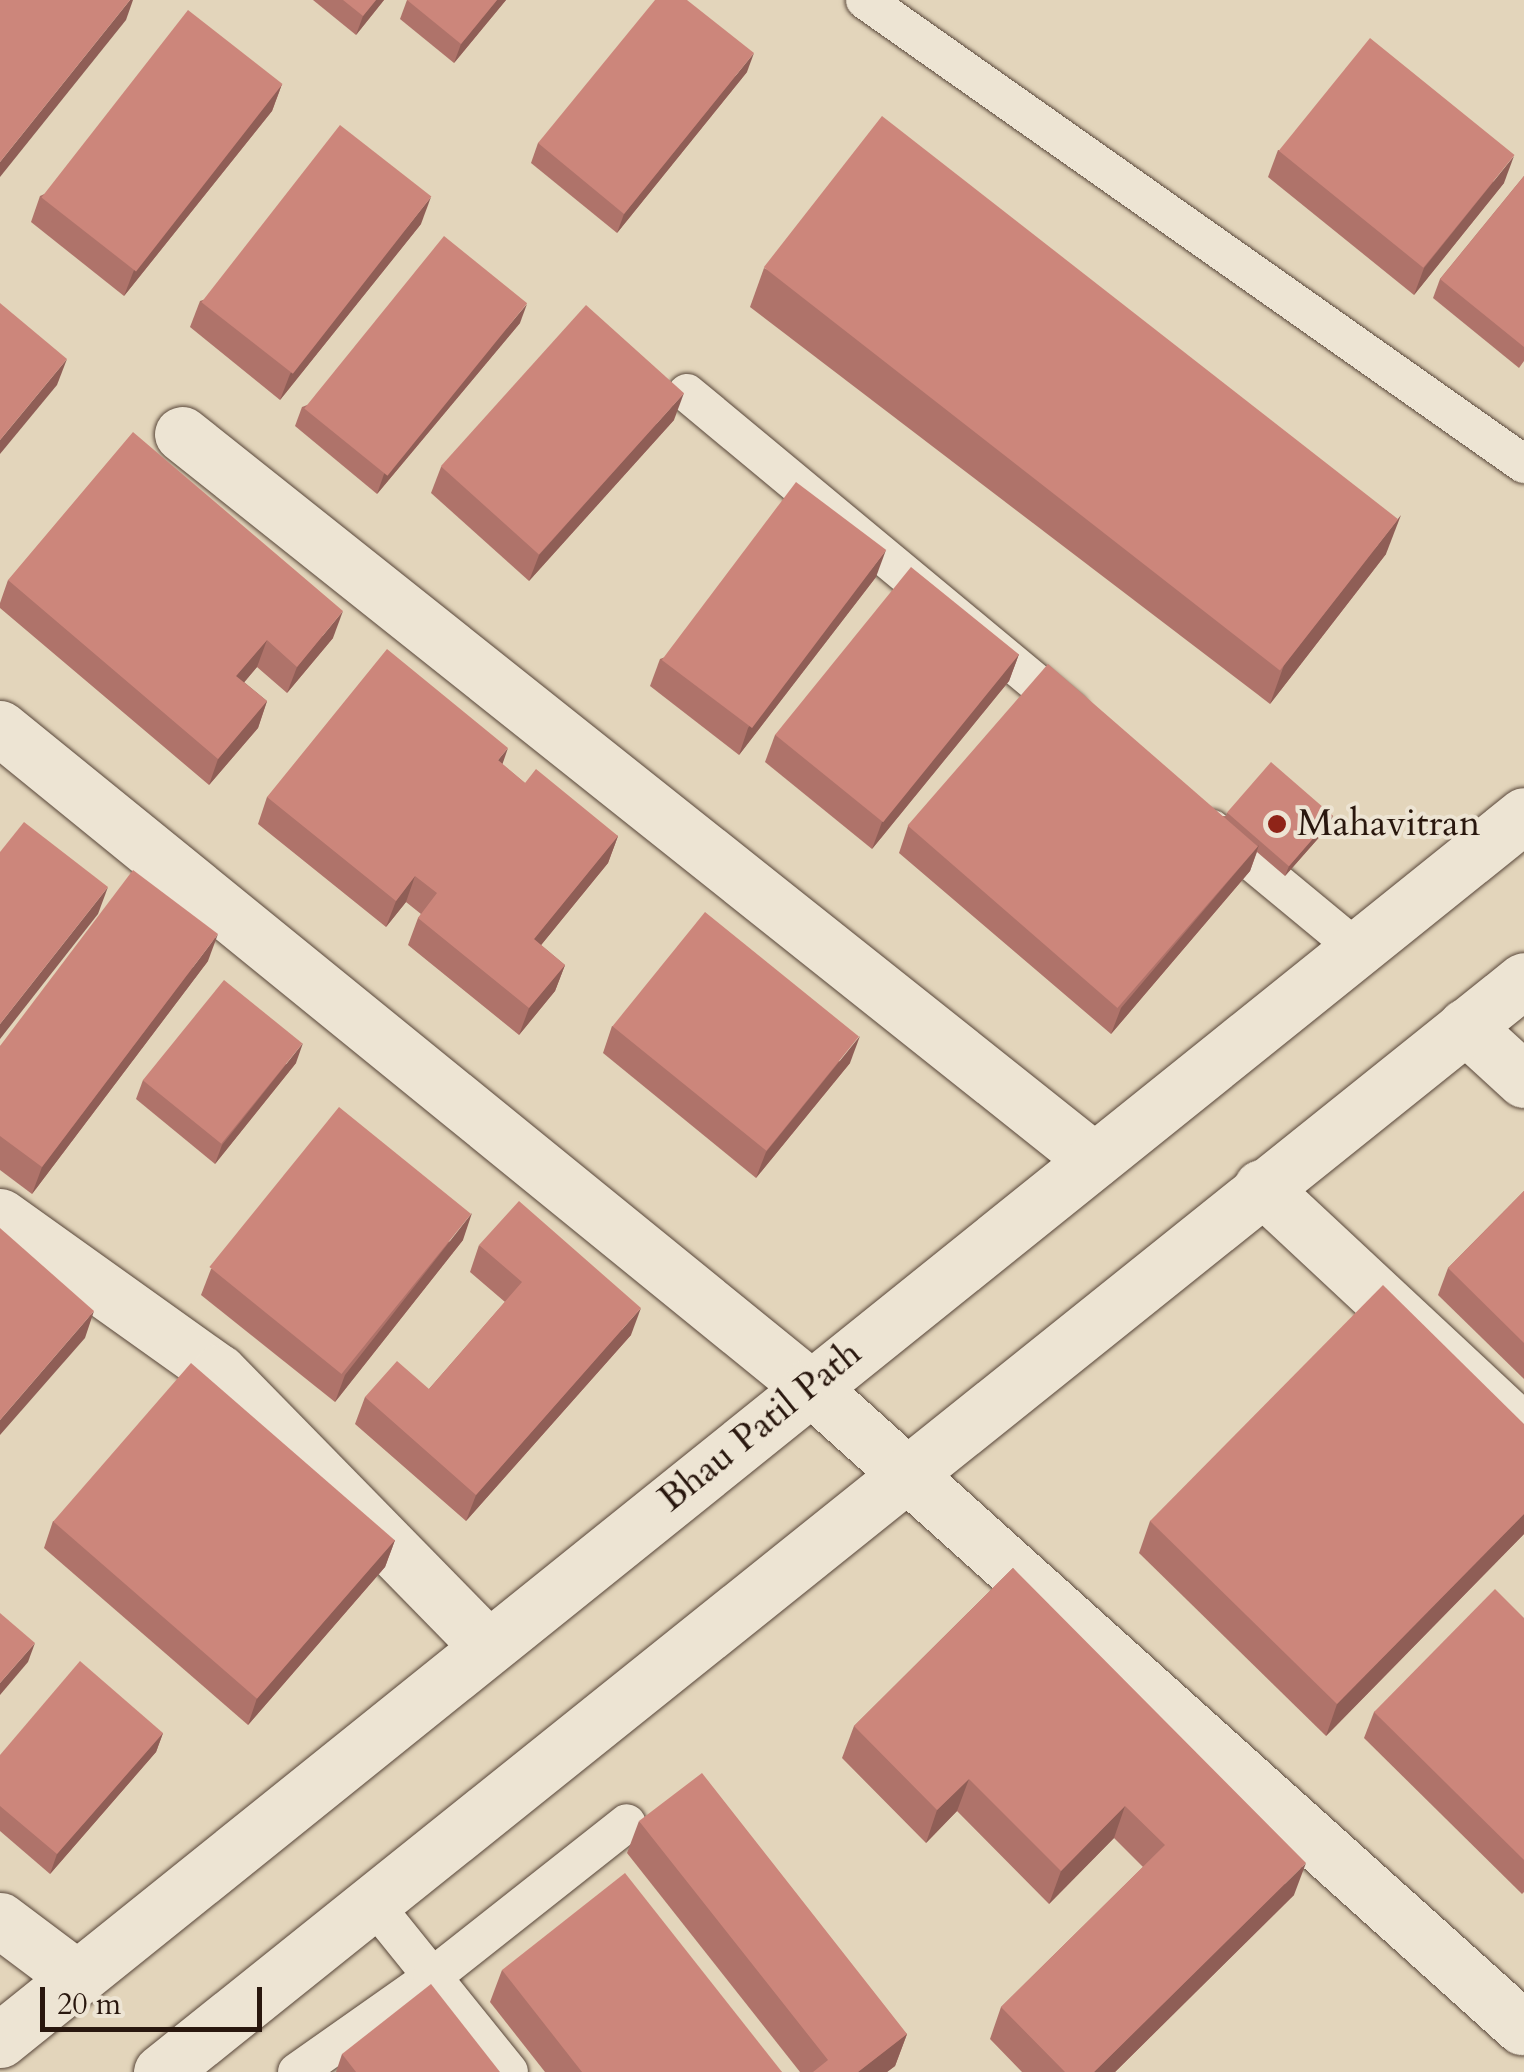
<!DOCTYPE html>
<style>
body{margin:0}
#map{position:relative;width:1524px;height:2072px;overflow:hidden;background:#e3d5bb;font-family:Cardo,serif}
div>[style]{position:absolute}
.roads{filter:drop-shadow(0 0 2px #584639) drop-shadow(0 0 2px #584639)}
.service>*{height:38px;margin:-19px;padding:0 19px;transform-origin:19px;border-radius:19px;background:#ede4d3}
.minor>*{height:55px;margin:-27.5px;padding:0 27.5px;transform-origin:27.5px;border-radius:27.5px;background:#ede4d3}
.secondary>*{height:55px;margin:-27.5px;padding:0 27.5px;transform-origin:27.5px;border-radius:27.5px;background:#ede4d3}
.wall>*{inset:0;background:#af736a}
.shaded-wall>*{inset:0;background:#8f5e56}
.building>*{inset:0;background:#cc867b;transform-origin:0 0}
.dots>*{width:28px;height:28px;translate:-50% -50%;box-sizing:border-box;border:5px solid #ede4d3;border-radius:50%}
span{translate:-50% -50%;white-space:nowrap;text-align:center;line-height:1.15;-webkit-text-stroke:8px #ede4d3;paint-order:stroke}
.poi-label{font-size:38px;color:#29170e}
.left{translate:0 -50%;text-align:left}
.street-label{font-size:38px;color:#29170e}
.scale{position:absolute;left:40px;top:1987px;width:222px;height:45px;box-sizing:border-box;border:5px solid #29170e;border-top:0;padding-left:12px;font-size:30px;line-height:35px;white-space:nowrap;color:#29170e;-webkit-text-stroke:8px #ede4d3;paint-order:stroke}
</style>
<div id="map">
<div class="roads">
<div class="service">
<div style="left:865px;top:0;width:806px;rotate:35.15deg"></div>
<div style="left:687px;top:393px;width:498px;rotate:39.7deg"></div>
<div style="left:1212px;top:829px;width:188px;rotate:39.6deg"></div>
<div style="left:372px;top:1902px;width:218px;rotate:51.1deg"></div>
<div style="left:297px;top:2072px;width:165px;rotate:-35.1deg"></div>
<div style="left:432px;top:1977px;width:248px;rotate:-38.3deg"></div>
</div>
<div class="minor">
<div style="left:182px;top:434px;width:1166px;rotate:38.52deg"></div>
<div style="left:0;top:728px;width:1043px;rotate:39.12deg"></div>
<div style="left:809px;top:1386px;width:959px;rotate:41.96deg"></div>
<div style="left:1465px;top:1026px;width:80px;rotate:42.5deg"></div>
<div style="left:1261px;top:1187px;width:359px;rotate:43deg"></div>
<div style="left:0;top:1216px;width:269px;rotate:35.5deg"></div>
<div style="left:219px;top:1372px;width:383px;rotate:45.6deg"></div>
<div style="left:0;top:1920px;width:95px;rotate:36.9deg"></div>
</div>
<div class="secondary">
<div style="left:0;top:2040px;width:1955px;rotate:-38.79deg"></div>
<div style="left:161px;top:2072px;width:1746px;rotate:-38.7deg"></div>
</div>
</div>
<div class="wall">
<div style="clip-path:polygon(313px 0,384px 0,356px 35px)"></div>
<div style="clip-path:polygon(407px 0,506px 0,454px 63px,400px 19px)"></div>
<div style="clip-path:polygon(747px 72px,617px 233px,531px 163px,538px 143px)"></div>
<div style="clip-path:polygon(282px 84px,272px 111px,124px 296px,31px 222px,40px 196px)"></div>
<div style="clip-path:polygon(1278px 150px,1504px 183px,1414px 295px,1268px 177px)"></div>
<div style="clip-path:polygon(1524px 176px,1524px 361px,1519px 368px,1433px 298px,1440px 279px)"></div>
<div style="clip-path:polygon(421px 224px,280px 400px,190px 327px,200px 301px)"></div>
<div style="clip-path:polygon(764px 268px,1386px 554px,1270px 704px,750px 307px)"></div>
<div style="clip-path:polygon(520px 323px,377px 494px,295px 426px,302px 407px)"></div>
<div style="clip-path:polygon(674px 420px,529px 581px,431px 493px,441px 467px)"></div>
<div style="clip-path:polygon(876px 577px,739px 755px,650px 686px,660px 659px)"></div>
<div style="clip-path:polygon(8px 580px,333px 638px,287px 693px,257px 667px,244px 682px,267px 701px,258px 728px,209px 785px,0 608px,0 603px)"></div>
<div style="clip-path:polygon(1019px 654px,1009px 681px,872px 849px,765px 762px,775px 735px)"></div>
<div style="clip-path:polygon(502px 764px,525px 783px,618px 836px,608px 863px,541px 945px,565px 965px,555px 991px,519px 1035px,408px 945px,418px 918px,421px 914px,406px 902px,386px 927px,258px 824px,267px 797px)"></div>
<div style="clip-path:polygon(1227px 813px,1330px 825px,1285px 876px,1257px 852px,1250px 871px,1111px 1034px,899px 853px,908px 826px,1226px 816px)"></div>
<div style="clip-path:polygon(208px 961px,32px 1194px,0 1170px,0 1046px)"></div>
<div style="clip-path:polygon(612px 1026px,850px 1063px,756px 1178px,603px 1053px)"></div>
<div style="clip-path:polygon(296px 1063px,215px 1164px,136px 1099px,143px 1080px)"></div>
<div style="clip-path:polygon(1524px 1191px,1524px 1379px,1438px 1295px,1448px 1268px)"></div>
<div style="clip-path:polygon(463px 1240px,335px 1402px,201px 1295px,211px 1269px)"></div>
<div style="clip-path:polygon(479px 1245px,631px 1335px,466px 1521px,355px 1424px,365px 1397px,429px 1389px,505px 1302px,470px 1272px)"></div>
<div style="clip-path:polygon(1524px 1424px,1524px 1534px,1326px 1736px,1139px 1553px,1150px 1521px)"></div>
<div style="clip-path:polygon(53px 1521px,395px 1540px,385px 1567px,248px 1725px,44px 1548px)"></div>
<div style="clip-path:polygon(1013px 1568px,1294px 1895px,1115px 2072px,1022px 2072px,990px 2039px,1001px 2007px,1143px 1867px,1114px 1838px,1049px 1904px,957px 1811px,926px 1843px,842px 1758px,854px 1726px)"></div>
<div style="clip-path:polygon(1524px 1618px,1524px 1892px,1522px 1894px,1364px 1738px,1374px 1712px)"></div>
<div style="clip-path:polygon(163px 1733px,156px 1752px,50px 1874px,0 1831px,0 1755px)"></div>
<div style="clip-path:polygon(639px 1821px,907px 2034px,895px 2066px,887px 2072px,800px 2072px,627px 1853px)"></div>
<div style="clip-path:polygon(502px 1970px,782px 2072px,545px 2072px,490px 2002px)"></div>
<div style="clip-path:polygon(342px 2054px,500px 2072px,336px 2072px)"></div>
</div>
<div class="shaded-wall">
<div style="clip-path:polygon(130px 0,133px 0,126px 20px,0 177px,0 162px)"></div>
<div style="clip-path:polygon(376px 0,384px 0,356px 35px,363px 16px)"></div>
<div style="clip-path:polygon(497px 0,506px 0,454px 63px,461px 44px)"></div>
<div style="clip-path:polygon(754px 53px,747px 72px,617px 233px,624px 214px)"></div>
<div style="clip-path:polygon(282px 84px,272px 111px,124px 296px,134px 270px)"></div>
<div style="clip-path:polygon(1514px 156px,1504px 183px,1414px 295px,1424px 268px)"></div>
<div style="clip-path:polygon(431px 197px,421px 224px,280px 400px,290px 374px)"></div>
<div style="clip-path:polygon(527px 304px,520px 323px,377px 494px,384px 474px)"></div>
<div style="clip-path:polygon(67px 359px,57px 385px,0 454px,0 440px)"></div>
<div style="clip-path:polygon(684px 393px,674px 420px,529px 581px,539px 555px)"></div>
<div style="clip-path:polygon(1401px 515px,1386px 554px,1270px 704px,1284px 665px)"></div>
<div style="clip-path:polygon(886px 550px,876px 577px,739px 755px,748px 728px)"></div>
<div style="clip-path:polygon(343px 611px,333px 638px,287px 693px,297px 667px)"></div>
<div style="clip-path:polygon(267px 640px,257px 667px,227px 703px,236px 676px)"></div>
<div style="clip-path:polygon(1019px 654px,1009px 681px,872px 849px,882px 822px)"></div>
<div style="clip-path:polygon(267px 701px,258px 728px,209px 785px,218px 759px)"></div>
<div style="clip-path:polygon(508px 748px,499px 774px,498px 760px)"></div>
<div style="clip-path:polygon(1333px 815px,1330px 825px,1285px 876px,1289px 866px)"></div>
<div style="clip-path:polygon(618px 836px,608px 863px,524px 966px,534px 939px)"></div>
<div style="clip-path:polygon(1259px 845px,1250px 871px,1111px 1034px,1121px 1008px)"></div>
<div style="clip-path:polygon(415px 876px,406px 902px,386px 927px,396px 901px)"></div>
<div style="clip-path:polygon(108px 887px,98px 914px,0 1039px,0 1024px)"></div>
<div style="clip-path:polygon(218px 934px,208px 961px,32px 1194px,42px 1167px)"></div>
<div style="clip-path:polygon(565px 965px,555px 991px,519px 1035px,529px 1008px)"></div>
<div style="clip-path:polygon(860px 1036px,850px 1063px,756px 1178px,766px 1152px)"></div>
<div style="clip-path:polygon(303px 1043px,296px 1063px,215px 1164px,222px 1145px)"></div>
<div style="clip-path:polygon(472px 1213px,463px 1240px,335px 1402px,345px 1375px)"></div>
<div style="clip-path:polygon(641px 1308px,631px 1335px,466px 1521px,476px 1495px)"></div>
<div style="clip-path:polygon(94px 1311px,85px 1338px,0 1435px,0 1420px)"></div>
<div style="clip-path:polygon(1524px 1514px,1524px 1534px,1326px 1736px,1337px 1704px)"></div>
<div style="clip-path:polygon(395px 1540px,385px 1567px,248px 1725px,257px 1698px)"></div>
<div style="clip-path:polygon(35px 1643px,28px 1662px,0 1695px,0 1683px)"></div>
<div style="clip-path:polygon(163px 1733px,156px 1752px,50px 1874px,57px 1854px)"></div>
<div style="clip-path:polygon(969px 1779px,957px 1811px,926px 1843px,937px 1810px)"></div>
<div style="clip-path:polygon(1125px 1806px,1114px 1838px,1049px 1904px,1061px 1871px)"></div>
<div style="clip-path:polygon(1306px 1863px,1294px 1895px,1115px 2072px,1094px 2072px)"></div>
<div style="clip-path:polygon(907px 2034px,895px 2066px,887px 2072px,858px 2072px)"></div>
</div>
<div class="building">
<div style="clip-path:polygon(0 0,130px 0,0 162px)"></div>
<div style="clip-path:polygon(343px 0,376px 0,363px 16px)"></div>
<div style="clip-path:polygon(407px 0,497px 0,461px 44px)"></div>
<div style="clip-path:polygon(655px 0,687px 0,754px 53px,624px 214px,538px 143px)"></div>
<div style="left:188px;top:10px;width:120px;height:238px;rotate:38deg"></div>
<div style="left:1370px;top:38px;width:186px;height:145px;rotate:39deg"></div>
<div style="left:882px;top:116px;width:655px;height:192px;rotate:38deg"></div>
<div style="left:340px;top:125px;width:116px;height:225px;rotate:38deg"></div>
<div style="clip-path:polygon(1524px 176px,1524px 347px,1440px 279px)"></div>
<div style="left:444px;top:236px;width:107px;height:222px;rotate:39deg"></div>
<div style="clip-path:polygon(0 303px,67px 359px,0 440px)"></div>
<div style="left:586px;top:305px;width:132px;height:217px;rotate:42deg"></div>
<div style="clip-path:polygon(133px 432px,343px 611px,297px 667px,267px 640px,236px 676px,267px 701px,218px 759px,8px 580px)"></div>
<div style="left:796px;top:482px;width:113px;height:223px;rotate:37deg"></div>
<div style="left:911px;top:567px;width:139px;height:216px;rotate:39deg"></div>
<div style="clip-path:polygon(387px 649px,508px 748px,498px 760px,525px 783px,536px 769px,618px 836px,534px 939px,565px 965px,529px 1008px,418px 918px,437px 893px,415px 876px,396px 901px,267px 797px)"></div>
<div style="left:1048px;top:664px;width:278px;height:214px;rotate:41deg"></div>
<div style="left:1271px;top:762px;width:82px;height:67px;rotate:41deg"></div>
<div style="clip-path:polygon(24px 822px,108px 887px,0 1024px,0 852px)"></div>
<div style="clip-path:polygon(133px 870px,218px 934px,42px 1167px,0 1136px,0 1046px)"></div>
<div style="left:705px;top:912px;width:198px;height:147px;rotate:39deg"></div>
<div style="left:224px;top:980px;width:101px;height:129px;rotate:39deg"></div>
<div style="left:339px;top:1107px;width:170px;height:206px;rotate:39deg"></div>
<div style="clip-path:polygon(1524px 1191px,1524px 1343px,1448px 1268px)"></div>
<div style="clip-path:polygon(519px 1201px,641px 1308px,476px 1495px,365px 1397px,397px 1361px,429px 1389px,522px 1282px,479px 1245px)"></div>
<div style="clip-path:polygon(0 1228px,94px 1311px,0 1420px)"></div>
<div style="clip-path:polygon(1383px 1285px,1524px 1424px,1524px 1514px,1337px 1704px,1150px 1521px)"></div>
<div style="left:191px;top:1363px;width:270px;height:210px;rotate:41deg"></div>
<div style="clip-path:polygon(1013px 1568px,1306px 1863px,1094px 2072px,1065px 2072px,1001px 2007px,1165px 1845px,1125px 1806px,1061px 1871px,969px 1779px,937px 1810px,854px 1726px)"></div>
<div style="clip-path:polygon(1495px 1589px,1524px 1618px,1524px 1860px,1374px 1712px)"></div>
<div style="clip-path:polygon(0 1613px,35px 1643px,0 1683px)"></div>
<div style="clip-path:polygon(80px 1661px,163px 1733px,57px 1854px,0 1806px,0 1755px)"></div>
<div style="clip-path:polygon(702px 1773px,907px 2034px,858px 2072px,813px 2072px,828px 2060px,639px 1821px)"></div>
<div style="clip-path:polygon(625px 1873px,782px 2072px,582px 2072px,502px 1970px)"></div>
<div style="clip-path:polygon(431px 1984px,500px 2072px,356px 2072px,342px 2054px)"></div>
</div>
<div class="dots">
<div style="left:1277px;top:824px;background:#8f2418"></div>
</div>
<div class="poi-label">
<span class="left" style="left:1297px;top:824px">Mahavitran</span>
</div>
<div class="street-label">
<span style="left:760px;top:1426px;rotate:-39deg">Bhau Patil Path</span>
</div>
<div class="scale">20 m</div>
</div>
